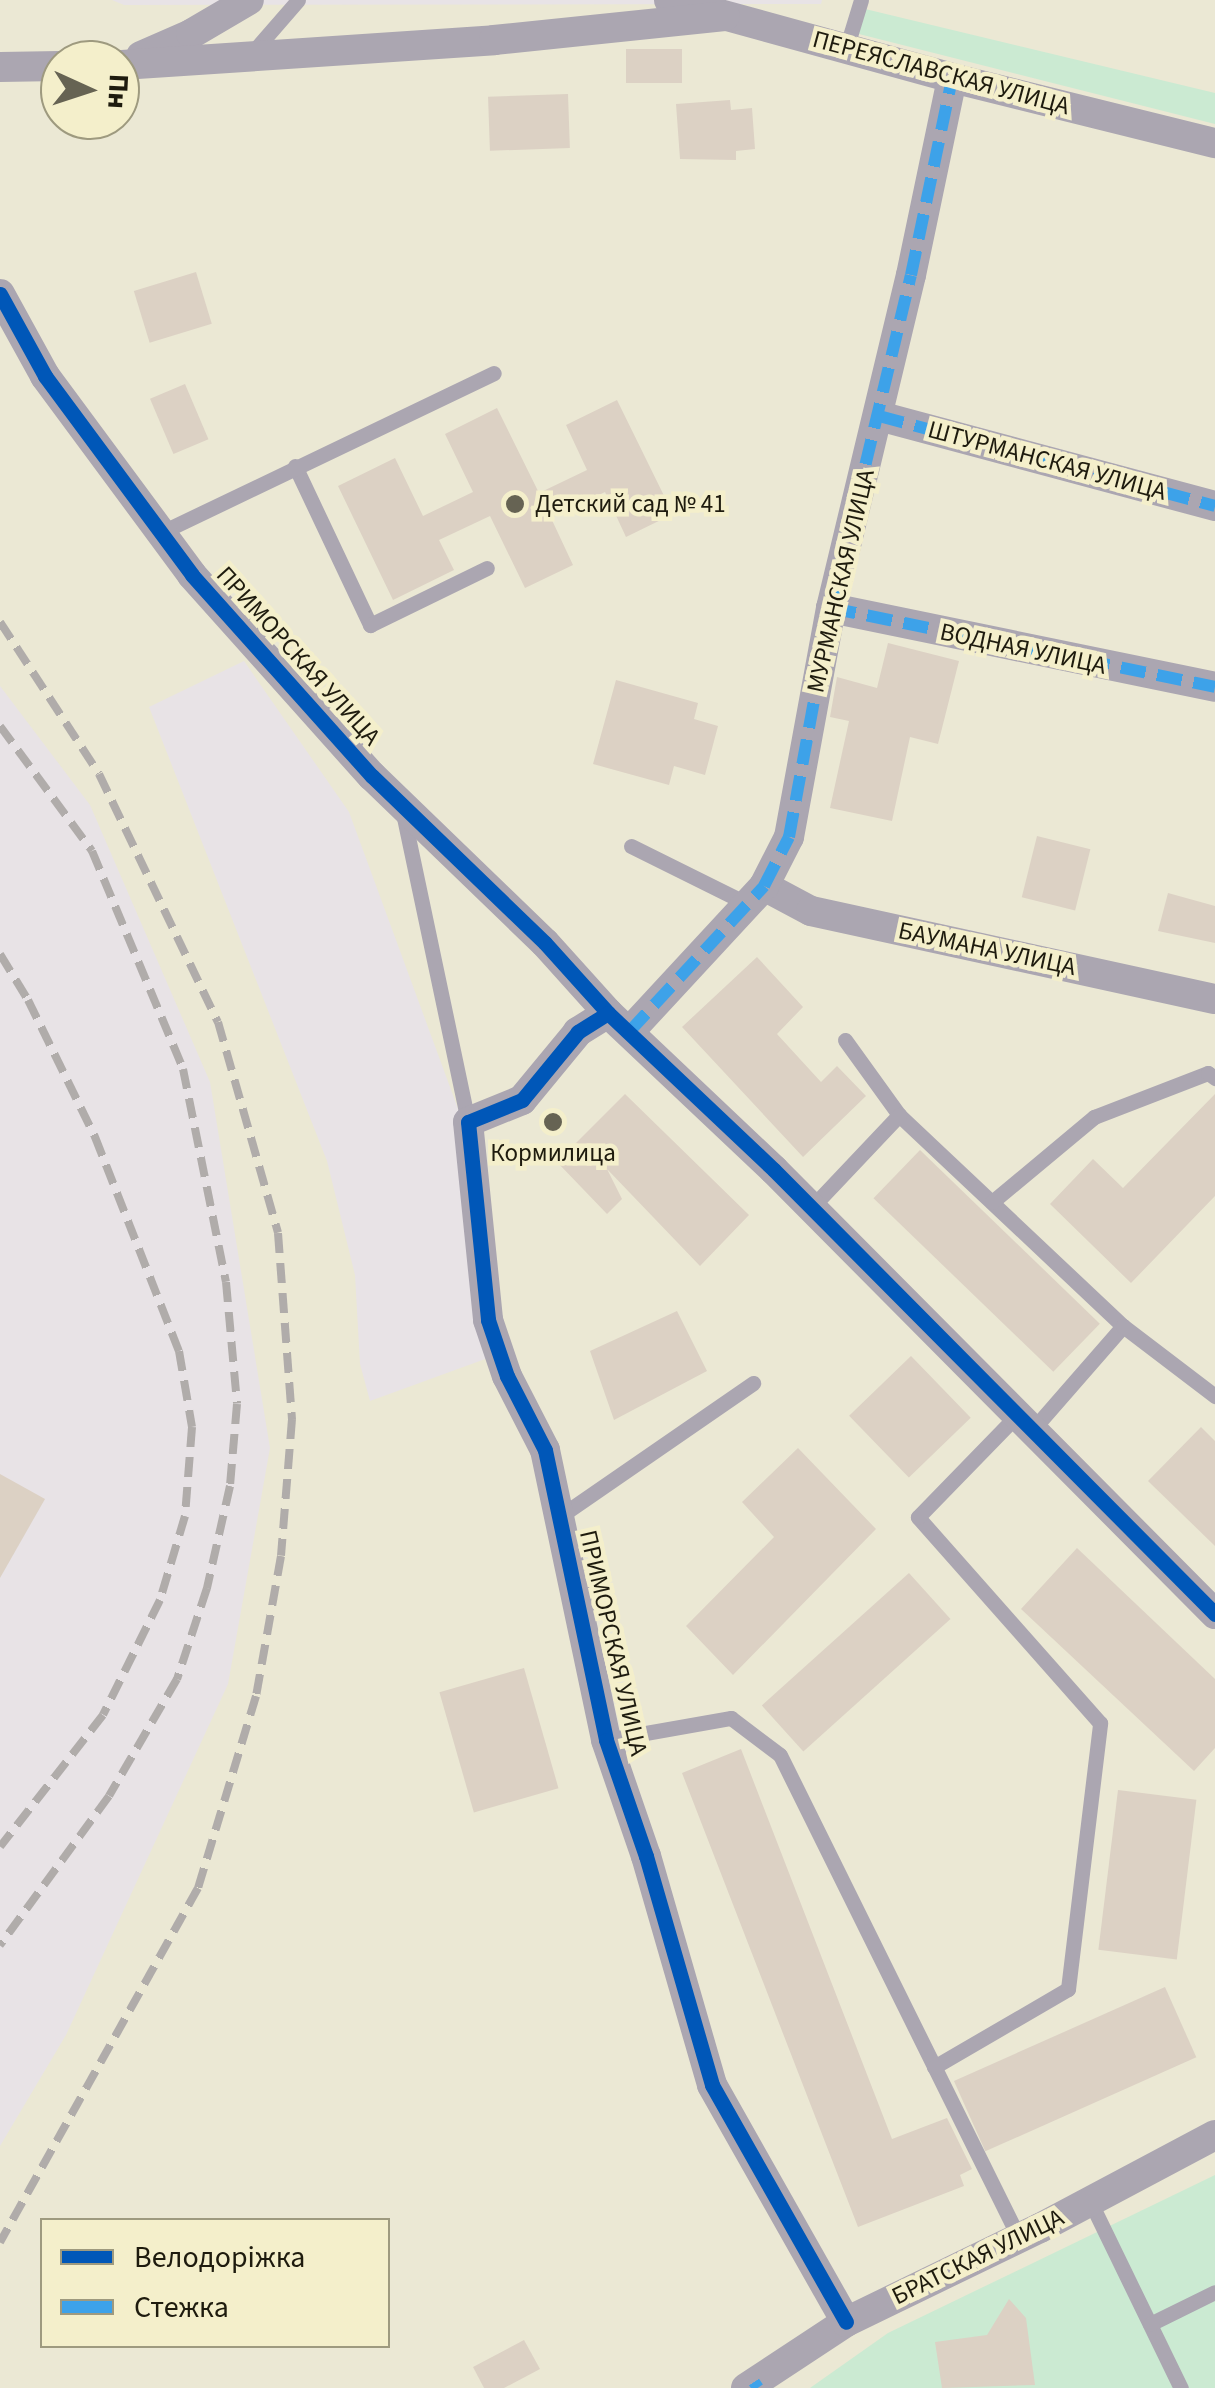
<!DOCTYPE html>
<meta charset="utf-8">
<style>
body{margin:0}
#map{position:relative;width:1215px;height:2388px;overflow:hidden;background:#ebe8d4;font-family:"Source Sans 3",sans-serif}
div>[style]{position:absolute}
.industrial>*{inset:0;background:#e8e3e6}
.green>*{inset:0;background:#cbead2}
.building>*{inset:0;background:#dcd1c4;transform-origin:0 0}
.service>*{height:15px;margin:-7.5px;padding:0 7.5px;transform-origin:7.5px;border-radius:7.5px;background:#aba6b1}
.minor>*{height:30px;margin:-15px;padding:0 15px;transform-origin:15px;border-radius:15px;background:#aba6b1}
.rail>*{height:8px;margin-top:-4px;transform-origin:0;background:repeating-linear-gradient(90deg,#b0acaa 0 20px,transparent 0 30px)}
.quiet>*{height:12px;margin-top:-6px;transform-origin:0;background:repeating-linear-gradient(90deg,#3da2e9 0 25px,transparent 0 37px)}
.cycleway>*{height:15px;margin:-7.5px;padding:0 7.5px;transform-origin:7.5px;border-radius:7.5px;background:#0057b8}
.dots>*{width:28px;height:28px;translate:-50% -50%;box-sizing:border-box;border:5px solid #f4efcb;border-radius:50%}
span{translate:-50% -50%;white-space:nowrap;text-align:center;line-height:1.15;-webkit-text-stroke:9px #f4efcb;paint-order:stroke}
.street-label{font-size:25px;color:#1e1b0e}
.poi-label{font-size:25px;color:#1e1b0e}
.left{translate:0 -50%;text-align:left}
.legend{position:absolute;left:40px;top:2218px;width:350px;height:130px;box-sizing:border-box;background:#f4efcb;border:2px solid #9e9a7f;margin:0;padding:12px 18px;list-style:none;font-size:30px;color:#1e1b0e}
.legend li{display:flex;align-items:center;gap:20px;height:50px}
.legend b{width:50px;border:2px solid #9e9a7f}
.north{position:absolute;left:40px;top:40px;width:100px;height:100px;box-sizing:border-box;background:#f4efcb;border:2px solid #9e9a7f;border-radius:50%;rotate:93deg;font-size:28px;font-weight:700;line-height:40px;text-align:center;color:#1e1b0e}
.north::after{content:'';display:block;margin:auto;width:35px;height:45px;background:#666353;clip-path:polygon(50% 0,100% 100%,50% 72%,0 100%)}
</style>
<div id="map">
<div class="industrial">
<div style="clip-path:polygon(112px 0,822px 0,821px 4px,124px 5px)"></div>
<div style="clip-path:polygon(244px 661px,349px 812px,479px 1166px,488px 1358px,370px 1401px,360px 1364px,355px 1275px,327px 1161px,149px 707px)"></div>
<div style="clip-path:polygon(0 686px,90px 805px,210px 1082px,270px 1448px,228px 1684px,66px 2035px,0 2146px)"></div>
</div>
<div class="green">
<div style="clip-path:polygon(861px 8px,1215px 93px,1215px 124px,855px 33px)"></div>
<div style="clip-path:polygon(1215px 2175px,1215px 2388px,810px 2388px,888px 2333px)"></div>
</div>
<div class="building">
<div style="left:626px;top:49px;width:56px;height:34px"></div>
<div style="left:568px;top:94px;width:54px;height:80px;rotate:88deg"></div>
<div style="clip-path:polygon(730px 100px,731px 110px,752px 108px,755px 149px,736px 151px,736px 160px,680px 159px,676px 104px)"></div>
<div style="left:196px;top:272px;width:54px;height:65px;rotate:73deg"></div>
<div style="left:185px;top:384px;width:60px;height:38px;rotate:67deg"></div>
<div style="clip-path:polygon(617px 400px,673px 514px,626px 537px,605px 492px,551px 518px,573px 565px,525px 588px,490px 516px,439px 540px,454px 570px,393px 600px,338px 486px,395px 458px,423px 516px,473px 492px,445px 434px,497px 408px,539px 493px,587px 470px,566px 425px)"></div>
<div style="clip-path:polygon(888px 643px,959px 661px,938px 744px,910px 737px,892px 821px,830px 808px,849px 721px,830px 717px,837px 677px,877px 688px)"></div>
<div style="clip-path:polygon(616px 680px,698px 703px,694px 719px,718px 726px,705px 775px,674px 766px,669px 785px,593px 764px)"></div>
<div style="left:1037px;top:836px;width:55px;height:63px;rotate:14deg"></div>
<div style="clip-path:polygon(1168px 893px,1215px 906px,1215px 943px,1158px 931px)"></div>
<div style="clip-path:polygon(757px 957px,803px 1007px,777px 1034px,821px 1082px,837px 1066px,866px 1096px,803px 1157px,682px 1027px)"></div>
<div style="clip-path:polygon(625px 1094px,749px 1215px,700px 1266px,607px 1169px,622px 1199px,607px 1214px,557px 1162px)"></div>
<div style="clip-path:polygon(1215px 1094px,1215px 1196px,1131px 1283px,1050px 1204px,1093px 1159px,1123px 1188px)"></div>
<div style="left:920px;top:1150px;width:250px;height:67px;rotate:44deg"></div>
<div style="clip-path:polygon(677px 1311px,707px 1371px,614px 1420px,590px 1351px)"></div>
<div style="left:911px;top:1356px;width:86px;height:86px;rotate:46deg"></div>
<div style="clip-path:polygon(1201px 1427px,1215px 1441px,1215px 1546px,1148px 1481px)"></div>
<div style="clip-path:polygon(798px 1448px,876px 1529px,733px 1675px,686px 1626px,774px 1537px,742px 1502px)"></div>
<div style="clip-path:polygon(0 1474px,45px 1499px,0 1578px)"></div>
<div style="clip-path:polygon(1077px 1548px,1215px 1679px,1215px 1748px,1194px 1771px,1021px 1609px)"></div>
<div style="left:909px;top:1573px;width:62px;height:198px;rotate:48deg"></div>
<div style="left:524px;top:1668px;width:125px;height:88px;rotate:74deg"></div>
<div style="clip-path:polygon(741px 1749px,892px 2139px,947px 2118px,972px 2169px,960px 2175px,964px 2186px,858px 2227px,682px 1773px)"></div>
<div style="left:1118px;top:1790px;width:79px;height:161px;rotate:7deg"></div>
<div style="left:1165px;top:1987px;width:77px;height:231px;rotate:66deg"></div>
<div style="clip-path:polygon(1009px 2299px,1026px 2318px,1035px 2385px,942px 2388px,935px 2342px,987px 2335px)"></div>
<div style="clip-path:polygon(524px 2340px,540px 2369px,504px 2388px,484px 2388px,473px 2367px)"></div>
</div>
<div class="service">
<div style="left:846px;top:49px;width:51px;rotate:-73deg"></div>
<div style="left:252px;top:53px;width:70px;rotate:-49deg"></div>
<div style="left:295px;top:466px;width:176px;rotate:64.7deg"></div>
<div style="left:370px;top:625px;width:130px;rotate:-26deg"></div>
<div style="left:160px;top:533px;width:370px;rotate:-25.6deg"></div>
<div style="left:403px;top:813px;width:316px;rotate:78.1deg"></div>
<div style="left:631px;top:846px;width:131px;rotate:26.4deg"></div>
<div style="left:845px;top:1040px;width:92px;rotate:54.2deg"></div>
<div style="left:899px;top:1115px;width:308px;rotate:43.3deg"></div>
<div style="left:1123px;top:1326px;width:137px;rotate:131.1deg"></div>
<div style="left:992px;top:1202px;width:133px;rotate:-39.8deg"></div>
<div style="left:1094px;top:1117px;width:122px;rotate:-21.1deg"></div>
<div style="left:1208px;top:1073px;width:9px;rotate:36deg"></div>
<div style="left:812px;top:1207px;width:127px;rotate:-46.6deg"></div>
<div style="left:1123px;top:1326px;width:116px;rotate:37.3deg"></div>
<div style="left:559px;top:1517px;width:236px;rotate:-34.6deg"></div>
<div style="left:606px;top:1740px;width:127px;rotate:-10deg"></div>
<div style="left:731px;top:1718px;width:61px;rotate:37.1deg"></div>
<div style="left:780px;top:1755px;width:539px;rotate:63.67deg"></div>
<div style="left:934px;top:2067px;width:155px;rotate:-30.2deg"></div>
<div style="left:1068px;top:1989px;width:268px;rotate:-83.1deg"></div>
<div style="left:1100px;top:1723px;width:275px;rotate:-131.5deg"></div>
<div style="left:918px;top:1517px;width:144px;rotate:-45.8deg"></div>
<div style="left:1090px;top:2201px;width:208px;rotate:64.1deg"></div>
<div style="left:1150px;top:2324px;width:72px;rotate:-26.2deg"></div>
</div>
<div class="minor">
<div style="left:669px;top:0;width:294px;rotate:15.4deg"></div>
<div style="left:952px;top:78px;width:271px;rotate:13.9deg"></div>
<div style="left:141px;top:56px;width:55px;rotate:-23.7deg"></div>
<div style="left:191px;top:34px;width:67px;rotate:-30.4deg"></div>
<div style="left:122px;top:65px;width:373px;rotate:-3.8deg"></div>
<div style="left:494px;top:40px;width:232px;rotate:-5.9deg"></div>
<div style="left:0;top:67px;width:60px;rotate:-1deg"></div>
<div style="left:0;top:294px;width:94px;rotate:61.2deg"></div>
<div style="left:45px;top:376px;width:247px;rotate:53.5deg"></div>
<div style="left:192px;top:575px;width:270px;rotate:48.2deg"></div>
<div style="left:372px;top:776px;width:240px;rotate:44deg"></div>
<div style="left:545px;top:943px;width:94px;rotate:48deg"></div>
<div style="left:608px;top:1013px;width:228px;rotate:43.4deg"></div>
<div style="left:774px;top:1170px;width:626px;rotate:45.19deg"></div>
<div style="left:879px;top:416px;width:348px;rotate:15deg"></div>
<div style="left:831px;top:608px;width:392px;rotate:11.6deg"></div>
<div style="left:764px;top:886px;width:53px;rotate:28deg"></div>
<div style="left:811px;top:911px;width:413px;rotate:12.3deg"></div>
<div style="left:608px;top:1013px;width:36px;rotate:148deg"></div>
<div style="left:578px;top:1032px;width:88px;rotate:129.5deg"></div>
<div style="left:522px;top:1100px;width:58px;rotate:157.8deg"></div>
<div style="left:468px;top:1122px;width:199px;rotate:84.2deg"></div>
<div style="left:488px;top:1320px;width:59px;rotate:71.3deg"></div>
<div style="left:507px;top:1376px;width:83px;rotate:62.8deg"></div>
<div style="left:545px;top:1450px;width:296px;rotate:78.1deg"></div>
<div style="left:606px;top:1740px;width:123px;rotate:71deg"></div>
<div style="left:646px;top:1856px;width:238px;rotate:73.9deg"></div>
<div style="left:712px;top:2085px;width:272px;rotate:60.5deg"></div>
<div style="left:629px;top:1032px;width:199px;rotate:-47.2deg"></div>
<div style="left:764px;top:886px;width:55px;rotate:-63deg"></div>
<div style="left:789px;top:837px;width:233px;rotate:-79.6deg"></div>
<div style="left:831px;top:608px;width:342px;rotate:-76.5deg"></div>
<div style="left:911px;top:275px;width:201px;rotate:-78.2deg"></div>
<div style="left:746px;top:2388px;width:120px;rotate:-33.4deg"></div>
<div style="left:846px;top:2322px;width:216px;rotate:-25.9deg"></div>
<div style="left:1040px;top:2228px;width:198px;rotate:-28deg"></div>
</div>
<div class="rail">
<div style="left:0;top:622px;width:181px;rotate:56.9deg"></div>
<div style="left:99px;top:774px;width:275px;rotate:64.4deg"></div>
<div style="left:218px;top:1022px;width:219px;rotate:74.1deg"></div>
<div style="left:278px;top:1233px;width:187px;rotate:85.7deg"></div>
<div style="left:292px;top:1419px;width:137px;rotate:94.6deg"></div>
<div style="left:281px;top:1556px;width:142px;rotate:100.1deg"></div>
<div style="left:256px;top:1696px;width:201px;rotate:106.8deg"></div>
<div style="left:198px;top:1888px;width:406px;rotate:119.2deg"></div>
<div style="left:0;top:726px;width:155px;rotate:53.6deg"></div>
<div style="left:92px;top:851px;width:236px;rotate:67.3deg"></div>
<div style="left:183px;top:1069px;width:217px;rotate:78.6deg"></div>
<div style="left:226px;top:1282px;width:122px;rotate:84.8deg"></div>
<div style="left:237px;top:1404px;width:82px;rotate:94.9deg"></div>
<div style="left:230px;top:1486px;width:105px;rotate:102.7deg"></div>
<div style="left:207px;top:1588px;width:96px;rotate:108.2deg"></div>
<div style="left:177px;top:1679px;width:135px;rotate:120.2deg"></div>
<div style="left:109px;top:1796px;width:185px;rotate:126.2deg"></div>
<div style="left:0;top:954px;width:54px;rotate:58.7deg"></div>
<div style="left:28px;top:1000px;width:153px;rotate:63.9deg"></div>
<div style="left:95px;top:1137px;width:230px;rotate:68.6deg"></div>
<div style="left:179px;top:1351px;width:77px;rotate:80.3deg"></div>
<div style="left:192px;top:1427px;width:89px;rotate:94.5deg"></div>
<div style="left:185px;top:1516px;width:88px;rotate:106.6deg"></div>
<div style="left:160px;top:1600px;width:128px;rotate:116.4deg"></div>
<div style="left:103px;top:1715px;width:167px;rotate:128deg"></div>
</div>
<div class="quiet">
<div style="left:879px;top:416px;width:348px;rotate:15deg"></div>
<div style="left:831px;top:608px;width:392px;rotate:11.6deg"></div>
<div style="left:629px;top:1032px;width:199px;rotate:-47.2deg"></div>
<div style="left:764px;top:886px;width:55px;rotate:-63deg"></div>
<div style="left:789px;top:837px;width:233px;rotate:-79.6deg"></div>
<div style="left:831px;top:608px;width:342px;rotate:-76.5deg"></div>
<div style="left:911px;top:275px;width:201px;rotate:-78.2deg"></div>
<div style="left:754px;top:2382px;width:7px;rotate:56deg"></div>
</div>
<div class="cycleway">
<div style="left:0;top:294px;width:94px;rotate:61.2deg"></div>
<div style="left:45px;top:376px;width:247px;rotate:53.5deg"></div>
<div style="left:192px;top:575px;width:270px;rotate:48.2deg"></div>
<div style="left:372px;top:776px;width:240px;rotate:44deg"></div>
<div style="left:545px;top:943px;width:94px;rotate:48deg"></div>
<div style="left:608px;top:1013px;width:228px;rotate:43.4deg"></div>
<div style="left:774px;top:1170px;width:626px;rotate:45.19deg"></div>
<div style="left:608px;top:1013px;width:36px;rotate:148deg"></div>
<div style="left:578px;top:1032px;width:88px;rotate:129.5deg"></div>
<div style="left:522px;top:1100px;width:58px;rotate:157.8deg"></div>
<div style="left:468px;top:1122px;width:199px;rotate:84.2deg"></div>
<div style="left:488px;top:1320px;width:59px;rotate:71.3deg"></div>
<div style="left:507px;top:1376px;width:83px;rotate:62.8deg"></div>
<div style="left:545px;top:1450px;width:296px;rotate:78.1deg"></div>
<div style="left:606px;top:1740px;width:123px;rotate:71deg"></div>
<div style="left:646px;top:1856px;width:238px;rotate:73.9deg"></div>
<div style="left:712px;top:2085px;width:272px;rotate:60.5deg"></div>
</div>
<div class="dots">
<div style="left:515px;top:504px;background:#666353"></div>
<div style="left:553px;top:1122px;background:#666353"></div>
</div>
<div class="street-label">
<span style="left:941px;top:73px;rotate:15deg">ПЕРЕЯСЛАВСКАЯ УЛИЦА</span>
<span style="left:1047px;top:461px;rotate:15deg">ШТУРМАНСКАЯ УЛИЦА</span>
<span style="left:841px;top:581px;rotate:-77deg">МУРМАНСКАЯ УЛИЦА</span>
<span style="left:1023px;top:649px;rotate:12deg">ВОДНАЯ УЛИЦА</span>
<span style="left:298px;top:656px;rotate:48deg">ПРИМОРСКАЯ УЛИЦА</span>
<span style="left:987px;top:949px;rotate:12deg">БАУМАНА УЛИЦА</span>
<span style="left:613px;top:1643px;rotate:77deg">ПРИМОРСКАЯ УЛИЦА</span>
<span style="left:978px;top:2257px;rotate:-26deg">БРАТСКАЯ УЛИЦА</span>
</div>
<div class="poi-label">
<span class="left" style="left:535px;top:504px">Детский сад № 41</span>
<span style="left:553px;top:1153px">Кормилица</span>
</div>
<ul class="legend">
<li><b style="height:12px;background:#0057b8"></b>Велодоріжка</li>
<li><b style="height:12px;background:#3da2e9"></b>Стежка</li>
</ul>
<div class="north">Пн</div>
</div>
